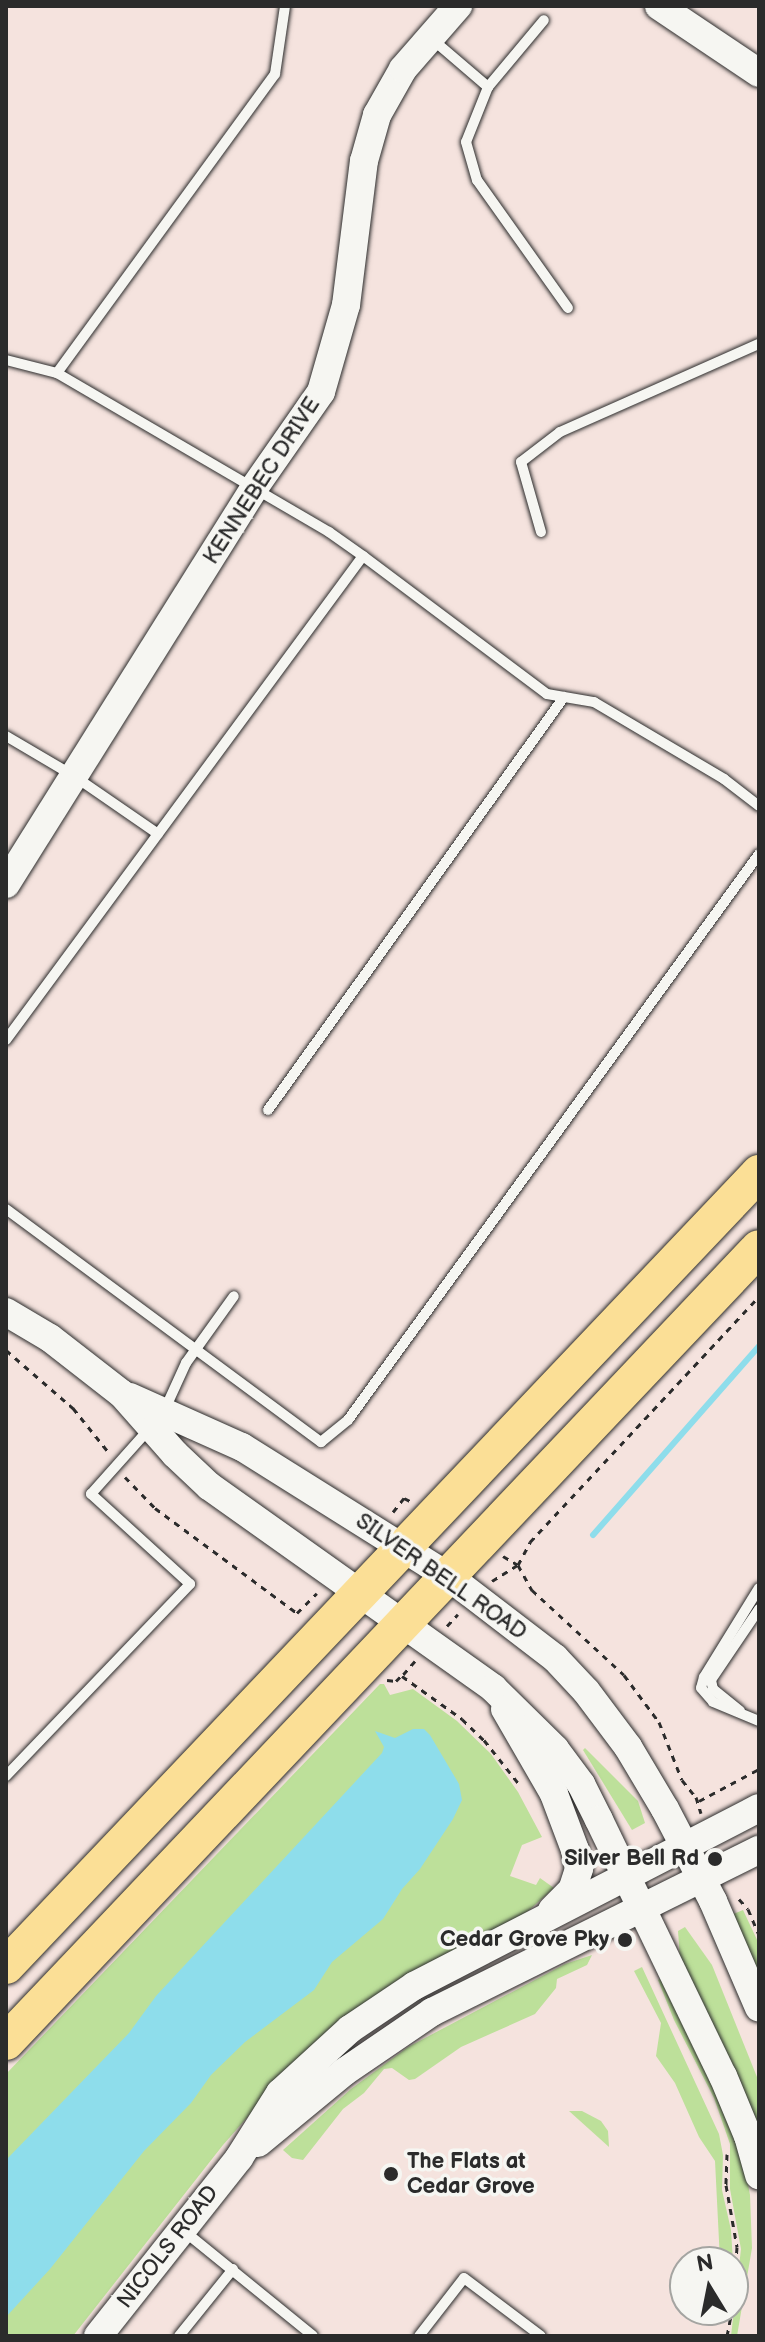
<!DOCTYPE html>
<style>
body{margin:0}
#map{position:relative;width:765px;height:2342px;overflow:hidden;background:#f5e3de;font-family:"Balsamiq Sans",sans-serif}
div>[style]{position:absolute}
.green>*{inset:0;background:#bde09a}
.water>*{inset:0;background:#8eddeb}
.stream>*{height:6px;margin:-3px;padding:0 3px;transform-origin:3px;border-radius:3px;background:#8eddeb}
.path>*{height:3px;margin-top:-1.5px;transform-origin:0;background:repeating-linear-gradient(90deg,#2b2b2b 0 6px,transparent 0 12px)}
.roads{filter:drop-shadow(0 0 2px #2b2b2b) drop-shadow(0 0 2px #2b2b2b)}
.lane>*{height:10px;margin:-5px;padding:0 5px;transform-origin:5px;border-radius:5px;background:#f6f6f2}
.secondary>*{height:28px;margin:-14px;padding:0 14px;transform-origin:14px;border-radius:14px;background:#f6f6f2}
.highway>*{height:36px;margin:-18px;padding:0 18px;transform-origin:18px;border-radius:18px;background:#fbdf96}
.dots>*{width:22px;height:22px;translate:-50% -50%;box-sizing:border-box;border:4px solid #f6f6f2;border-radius:50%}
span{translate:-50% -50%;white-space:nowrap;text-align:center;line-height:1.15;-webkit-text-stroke:7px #f6f6f2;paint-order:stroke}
.street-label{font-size:22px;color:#2b2b2b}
.poi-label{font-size:22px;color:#2b2b2b;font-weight:700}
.right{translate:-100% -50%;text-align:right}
.left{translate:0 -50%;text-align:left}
.frame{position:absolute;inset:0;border:8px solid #2b2b2b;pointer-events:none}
.north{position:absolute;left:669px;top:2246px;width:80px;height:80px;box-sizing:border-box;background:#f6f6f2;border:2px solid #a5a5a2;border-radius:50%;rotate:350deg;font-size:22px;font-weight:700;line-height:32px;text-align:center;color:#2b2b2b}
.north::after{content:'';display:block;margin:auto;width:28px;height:36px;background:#2b2b2b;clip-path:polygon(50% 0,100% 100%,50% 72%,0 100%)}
</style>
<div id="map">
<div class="green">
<div style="clip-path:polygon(380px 1684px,384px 1684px,390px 1695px,413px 1689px,457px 1721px,491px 1754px,518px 1792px,542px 1837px,522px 1845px,510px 1876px,536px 1885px,540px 1878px,554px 1888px,509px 1928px,275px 2086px,223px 2145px,73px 2336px,6px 2336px,6px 2074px)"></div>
<div style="clip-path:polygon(585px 1748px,638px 1801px,645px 1823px,632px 1830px,583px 1750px)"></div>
<div style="clip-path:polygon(743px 1910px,759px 1944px,759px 1974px,731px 1915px)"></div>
<div style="clip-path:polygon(685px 1927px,712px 1965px,759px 2082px,759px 2130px,680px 1960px,678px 1931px)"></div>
<div style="clip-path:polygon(592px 1955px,587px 1965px,557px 1979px,556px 1988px,535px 2014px,461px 2047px,415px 2079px,409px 2080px,392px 2068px,384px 2069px,364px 2093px,343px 2109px,303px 2160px,292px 2158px,283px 2150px,351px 2089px,408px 2047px,565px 1964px)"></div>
<div style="clip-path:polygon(642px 1967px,719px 2134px,723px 2155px,722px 2190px,731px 2230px,733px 2262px,720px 2261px,715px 2161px,699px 2137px,675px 2083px,656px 2056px,661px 2023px,634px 1971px)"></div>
<div style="clip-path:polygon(662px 1977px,714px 2080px,742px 2153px,750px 2195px,752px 2248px,737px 2336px,731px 2336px,741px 2249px,730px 2189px,730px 2144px,714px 2098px,674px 2020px,658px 1980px)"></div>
<div style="clip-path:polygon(569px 2111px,582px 2111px,601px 2121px,608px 2131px,609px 2147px)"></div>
</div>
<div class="water">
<div style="clip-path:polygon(413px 1729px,424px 1729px,430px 1735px,459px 1784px,462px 1800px,453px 1819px,420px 1869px,402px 1889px,383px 1919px,332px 1962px,314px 1990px,245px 2042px,211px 2075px,191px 2103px,144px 2151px,50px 2269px,6px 2317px,6px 2160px,129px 2033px,156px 1996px,382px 1753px,384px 1747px,375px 1731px,395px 1738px)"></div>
</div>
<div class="stream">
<div style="left:593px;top:1535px;width:252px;rotate:-48.7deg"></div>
</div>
<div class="path">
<div style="left:6px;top:1350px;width:89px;rotate:40.9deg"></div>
<div style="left:73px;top:1408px;width:59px;rotate:51.2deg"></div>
<div style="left:125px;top:1477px;width:43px;rotate:45.9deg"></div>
<div style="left:155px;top:1508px;width:177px;rotate:36.5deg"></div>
<div style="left:297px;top:1613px;width:28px;rotate:-45deg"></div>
<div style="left:393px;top:1512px;width:18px;rotate:-52deg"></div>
<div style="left:404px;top:1498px;width:7px;rotate:27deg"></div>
<div style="left:503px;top:1556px;width:17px;rotate:31deg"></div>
<div style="left:518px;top:1565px;width:29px;rotate:61deg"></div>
<div style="left:532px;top:1590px;width:125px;rotate:42.7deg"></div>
<div style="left:624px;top:1675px;width:59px;rotate:53.3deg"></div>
<div style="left:659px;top:1722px;width:62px;rotate:68.4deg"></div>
<div style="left:682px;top:1780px;width:22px;rotate:51deg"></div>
<div style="left:696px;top:1797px;width:17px;rotate:73deg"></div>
<div style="left:492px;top:1581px;width:31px;rotate:-32deg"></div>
<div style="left:518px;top:1565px;width:26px;rotate:-62deg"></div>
<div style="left:530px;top:1542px;width:336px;rotate:-47deg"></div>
<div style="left:447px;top:1626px;width:16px;rotate:-47deg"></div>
<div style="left:415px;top:1661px;width:20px;rotate:131deg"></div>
<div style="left:402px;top:1676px;width:74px;rotate:35.6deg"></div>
<div style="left:462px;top:1719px;width:30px;rotate:44deg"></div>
<div style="left:484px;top:1740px;width:56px;rotate:51.5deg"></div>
<div style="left:387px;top:1680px;width:9px;rotate:6deg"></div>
<div style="left:396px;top:1681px;width:7px;rotate:-45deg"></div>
<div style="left:699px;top:1801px;width:68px;rotate:-28.1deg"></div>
<div style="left:739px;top:1899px;width:13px;rotate:48deg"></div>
<div style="left:748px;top:1909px;width:28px;rotate:67deg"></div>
<div style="left:727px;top:2154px;width:31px;rotate:92deg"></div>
<div style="left:726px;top:2185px;width:63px;rotate:79.9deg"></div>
<div style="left:737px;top:2247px;width:53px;rotate:94.3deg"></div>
<div style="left:727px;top:2336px;width:26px;rotate:-79deg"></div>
</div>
<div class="roads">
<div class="lane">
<div style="left:432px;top:39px;width:74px;rotate:40.6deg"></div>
<div style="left:488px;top:87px;width:87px;rotate:-50.1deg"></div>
<div style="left:488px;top:87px;width:59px;rotate:111.8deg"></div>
<div style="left:466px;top:142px;width:40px;rotate:74deg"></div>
<div style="left:477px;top:180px;width:157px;rotate:54.6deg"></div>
<div style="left:6px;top:360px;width:53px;rotate:14.3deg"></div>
<div style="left:57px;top:373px;width:315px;rotate:30.3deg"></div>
<div style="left:329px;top:532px;width:42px;rotate:35.2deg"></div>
<div style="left:57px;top:373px;width:370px;rotate:-53.9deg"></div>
<div style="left:275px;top:74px;width:69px;rotate:-81.6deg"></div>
<div style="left:541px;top:532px;width:73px;rotate:-105.9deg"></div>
<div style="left:521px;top:462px;width:49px;rotate:-37.6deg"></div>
<div style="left:560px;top:432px;width:218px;rotate:-23.9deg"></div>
<div style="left:6px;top:736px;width:79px;rotate:30.5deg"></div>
<div style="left:74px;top:776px;width:102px;rotate:34.6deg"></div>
<div style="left:6px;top:1040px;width:601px;rotate:-53.59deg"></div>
<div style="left:363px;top:556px;width:230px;rotate:36.9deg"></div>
<div style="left:547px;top:694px;width:48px;rotate:9.7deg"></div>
<div style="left:594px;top:702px;width:151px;rotate:30.6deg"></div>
<div style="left:724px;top:779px;width:44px;rotate:37.6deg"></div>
<div style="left:268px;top:1110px;width:508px;rotate:-54.37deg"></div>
<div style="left:6px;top:1209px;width:392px;rotate:36.5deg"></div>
<div style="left:321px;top:1442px;width:35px;rotate:-39deg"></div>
<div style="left:348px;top:1420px;width:699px;rotate:-54.01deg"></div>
<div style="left:165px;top:1409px;width:51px;rotate:-65.5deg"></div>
<div style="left:186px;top:1363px;width:82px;rotate:-54.4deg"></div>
<div style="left:759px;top:1588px;width:105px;rotate:121.7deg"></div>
<div style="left:704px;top:1677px;width:11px;rotate:105deg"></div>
<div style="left:701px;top:1688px;width:18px;rotate:49deg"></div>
<div style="left:713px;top:1702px;width:50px;rotate:22.4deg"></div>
<div style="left:740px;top:1711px;width:35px;rotate:-141deg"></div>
<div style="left:713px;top:1689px;width:9px;rotate:-103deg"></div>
<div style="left:711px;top:1680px;width:86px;rotate:-55.9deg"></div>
<div style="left:6px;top:1776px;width:266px;rotate:-46.2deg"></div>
<div style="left:190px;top:1584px;width:134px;rotate:-137.7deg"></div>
<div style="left:91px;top:1494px;width:89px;rotate:-48.2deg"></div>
<div style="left:184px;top:2231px;width:166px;rotate:39.1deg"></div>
<div style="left:179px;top:2336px;width:86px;rotate:-51.1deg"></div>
<div style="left:419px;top:2336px;width:73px;rotate:-52.2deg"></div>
<div style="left:464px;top:2278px;width:96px;rotate:37deg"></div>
</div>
<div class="secondary">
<div style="left:659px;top:6px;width:120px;rotate:33.8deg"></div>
<div style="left:6px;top:884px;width:467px;rotate:-57.9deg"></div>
<div style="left:254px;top:488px;width:117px;rotate:-55.1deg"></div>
<div style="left:321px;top:392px;width:91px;rotate:-74deg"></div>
<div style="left:346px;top:305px;width:145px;rotate:-82.9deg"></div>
<div style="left:364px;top:161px;width:48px;rotate:-74.2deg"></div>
<div style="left:377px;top:115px;width:53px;rotate:-60.5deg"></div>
<div style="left:403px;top:69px;width:84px;rotate:-48.9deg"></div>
<div style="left:6px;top:1312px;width:51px;rotate:30.6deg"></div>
<div style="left:50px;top:1338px;width:91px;rotate:37.9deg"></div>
<div style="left:122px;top:1394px;width:80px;rotate:48.5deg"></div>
<div style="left:175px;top:1454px;width:47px;rotate:43.3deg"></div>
<div style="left:209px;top:1486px;width:349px;rotate:35.4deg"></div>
<div style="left:493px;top:1688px;width:87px;rotate:44.5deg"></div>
<div style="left:555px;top:1749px;width:44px;rotate:53.4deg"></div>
<div style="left:581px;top:1784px;width:40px;rotate:63.4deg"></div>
<div style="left:599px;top:1820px;width:284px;rotate:64.2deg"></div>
<div style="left:723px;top:2076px;width:65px;rotate:67.4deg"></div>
<div style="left:748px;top:2136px;width:41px;rotate:74.2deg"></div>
<div style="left:130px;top:1397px;width:123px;rotate:24.1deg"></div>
<div style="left:242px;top:1447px;width:243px;rotate:32.1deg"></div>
<div style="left:448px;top:1576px;width:135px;rotate:37.5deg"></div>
<div style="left:555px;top:1658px;width:45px;rotate:46.8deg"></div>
<div style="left:586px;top:1691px;width:70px;rotate:53.1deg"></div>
<div style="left:628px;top:1747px;width:72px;rotate:59.2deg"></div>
<div style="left:665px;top:1809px;width:104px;rotate:62.4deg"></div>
<div style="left:713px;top:1901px;width:116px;rotate:66.7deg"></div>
<div style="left:505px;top:1709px;width:98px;rotate:60deg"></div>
<div style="left:554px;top:1794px;width:60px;rotate:69.4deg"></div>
<div style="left:575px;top:1850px;width:19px;rotate:78deg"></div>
<div style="left:579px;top:1869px;width:22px;rotate:108deg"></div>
<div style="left:572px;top:1890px;width:28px;rotate:135deg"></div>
<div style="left:258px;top:2143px;width:112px;rotate:-39.5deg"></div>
<div style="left:344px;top:2072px;width:107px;rotate:-34.3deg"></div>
<div style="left:432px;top:2012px;width:365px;rotate:-26.4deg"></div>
<div style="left:98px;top:2336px;width:227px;rotate:-51.6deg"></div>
<div style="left:239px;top:2158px;width:77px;rotate:-57.8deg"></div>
<div style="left:280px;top:2093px;width:95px;rotate:-42.4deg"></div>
<div style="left:350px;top:2029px;width:77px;rotate:-33.9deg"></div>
<div style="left:414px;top:1986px;width:388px;rotate:-27.3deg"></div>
</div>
<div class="highway">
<div style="left:6px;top:1966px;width:1094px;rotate:-46.48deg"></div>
<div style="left:6px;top:2042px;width:1094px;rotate:-46.52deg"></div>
</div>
</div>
<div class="dots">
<div style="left:715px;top:1859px;background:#2b2b2b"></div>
<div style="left:625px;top:1940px;background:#2b2b2b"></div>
<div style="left:391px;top:2174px;background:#2b2b2b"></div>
</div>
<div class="street-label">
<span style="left:262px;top:481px;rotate:-57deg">KENNEBEC DRIVE</span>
<span style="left:441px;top:1577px;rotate:35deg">SILVER BELL ROAD</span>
<span style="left:168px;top:2247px;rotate:-52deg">NICOLS ROAD</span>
</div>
<div class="poi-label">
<span class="right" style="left:699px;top:1859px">Silver Bell Rd</span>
<span class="right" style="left:609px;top:1940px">Cedar Grove Pky</span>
<span class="left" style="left:407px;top:2174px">The Flats at<br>Cedar Grove</span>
</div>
<div class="frame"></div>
<div class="north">N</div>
</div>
